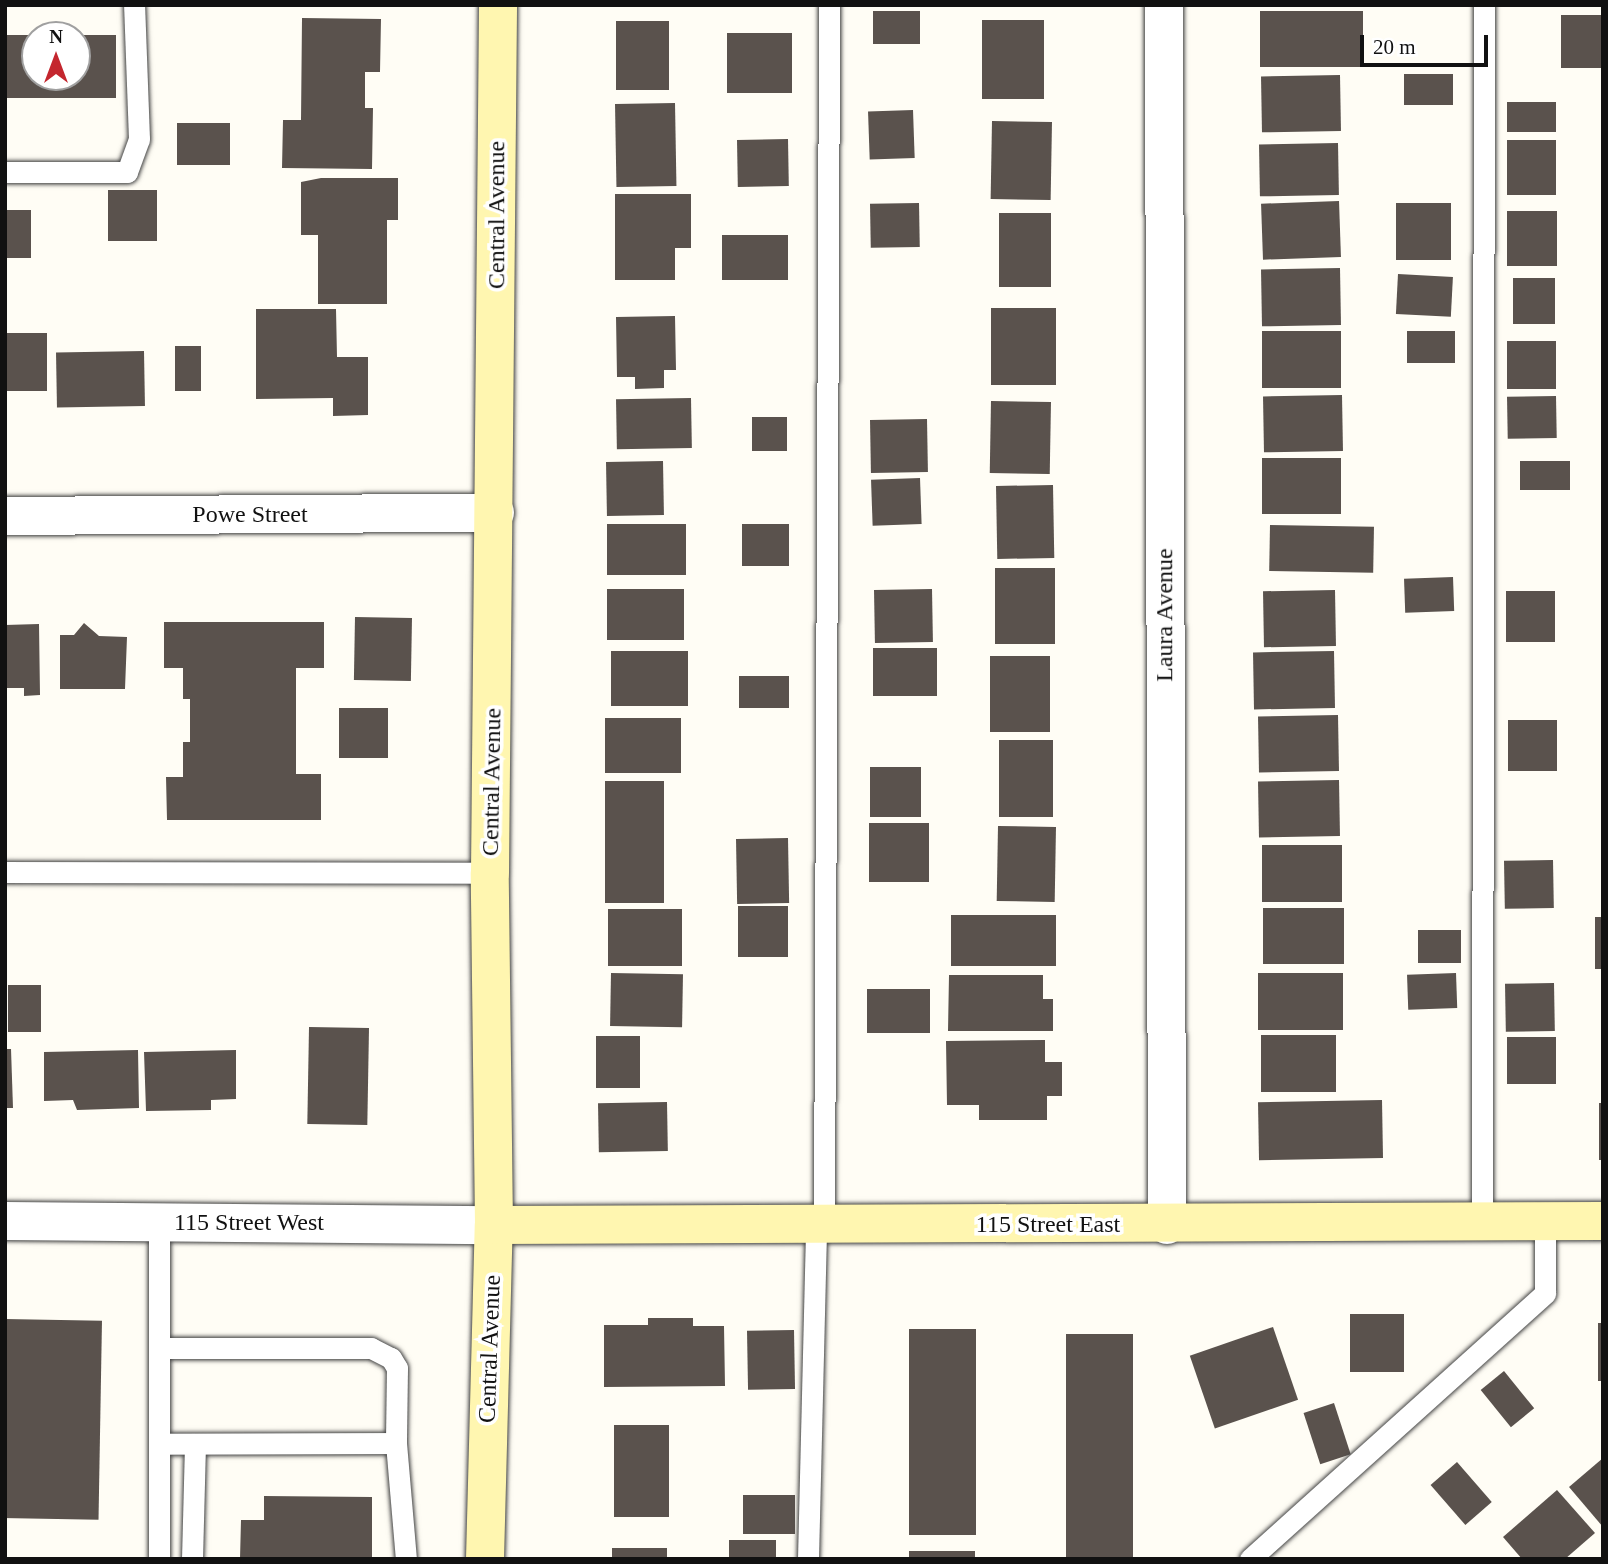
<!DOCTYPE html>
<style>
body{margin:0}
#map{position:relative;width:1608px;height:1564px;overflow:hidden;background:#fffdf5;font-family:Georgia,serif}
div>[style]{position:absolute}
.building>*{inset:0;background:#5a524d;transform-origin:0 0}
.roads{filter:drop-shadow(0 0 2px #444) drop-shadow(0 0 2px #444)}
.lane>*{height:21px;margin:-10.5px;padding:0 10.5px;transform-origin:10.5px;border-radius:10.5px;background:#fff}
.street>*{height:38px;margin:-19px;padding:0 19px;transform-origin:19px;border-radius:19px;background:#fff}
.secondary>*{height:38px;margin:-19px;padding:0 19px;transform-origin:19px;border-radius:19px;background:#fff6b0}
span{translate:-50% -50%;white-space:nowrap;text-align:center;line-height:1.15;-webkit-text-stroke:7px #fff;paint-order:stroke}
.street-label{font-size:24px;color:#111}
.frame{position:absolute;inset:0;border:7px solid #111;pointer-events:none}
.north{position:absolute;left:21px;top:21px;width:70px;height:70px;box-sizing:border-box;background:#fff;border:2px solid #a0a0a0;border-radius:50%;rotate:0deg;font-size:19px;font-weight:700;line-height:28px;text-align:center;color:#111}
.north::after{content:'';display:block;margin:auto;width:24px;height:32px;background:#c4262e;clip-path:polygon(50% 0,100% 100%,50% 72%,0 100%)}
.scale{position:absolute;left:1360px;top:35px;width:128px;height:32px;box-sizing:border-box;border:4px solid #111;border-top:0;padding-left:9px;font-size:21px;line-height:24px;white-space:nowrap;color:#111;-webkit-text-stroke:5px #fff;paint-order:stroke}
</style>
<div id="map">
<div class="building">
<div style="left:873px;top:11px;width:47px;height:33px"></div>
<div style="left:1260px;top:11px;width:103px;height:56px"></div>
<div style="left:1561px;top:15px;width:42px;height:53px"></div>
<div style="clip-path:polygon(302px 18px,381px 19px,380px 72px,365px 72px,365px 108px,373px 108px,372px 169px,282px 168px,283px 120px,301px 120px)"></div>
<div style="left:982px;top:20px;width:62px;height:79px"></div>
<div style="left:616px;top:21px;width:53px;height:69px"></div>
<div style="left:727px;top:33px;width:65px;height:60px"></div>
<div style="clip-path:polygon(5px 35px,35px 35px,35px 77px,77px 77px,77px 35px,116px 35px,116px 98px,5px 98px)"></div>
<div style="left:1404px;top:74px;width:49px;height:31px"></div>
<div style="left:1340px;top:75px;width:56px;height:79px;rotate:89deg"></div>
<div style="left:1507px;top:102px;width:49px;height:30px"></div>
<div style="left:675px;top:103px;width:83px;height:60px;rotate:89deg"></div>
<div style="left:913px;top:110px;width:48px;height:45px;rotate:88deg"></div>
<div style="left:992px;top:121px;width:60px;height:78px;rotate:1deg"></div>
<div style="left:177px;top:123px;width:53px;height:42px"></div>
<div style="left:788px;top:139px;width:47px;height:51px;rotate:89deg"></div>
<div style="left:1507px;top:140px;width:49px;height:55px"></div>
<div style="left:1338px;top:143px;width:52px;height:79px;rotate:89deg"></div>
<div style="clip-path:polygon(321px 178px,398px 178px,398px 220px,387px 220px,387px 304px,318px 304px,318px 235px,301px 235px,301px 182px)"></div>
<div style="left:108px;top:190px;width:49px;height:51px"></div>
<div style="clip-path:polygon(615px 194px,691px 194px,691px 248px,675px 248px,675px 280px,615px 280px)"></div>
<div style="left:1339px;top:201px;width:56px;height:78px;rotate:88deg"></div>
<div style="left:919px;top:203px;width:44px;height:49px;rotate:89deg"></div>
<div style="left:1396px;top:203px;width:55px;height:57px"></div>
<div style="left:5px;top:210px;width:26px;height:48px"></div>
<div style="left:1557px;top:211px;width:55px;height:50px;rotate:90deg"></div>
<div style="left:999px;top:213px;width:52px;height:74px"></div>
<div style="left:722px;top:235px;width:66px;height:45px"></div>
<div style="left:1340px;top:268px;width:57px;height:79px;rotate:89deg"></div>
<div style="left:1398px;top:274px;width:55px;height:40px;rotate:3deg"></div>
<div style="left:1513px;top:278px;width:42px;height:46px"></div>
<div style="left:1056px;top:308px;width:77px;height:65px;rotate:90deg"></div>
<div style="clip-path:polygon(256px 309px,336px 309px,337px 357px,368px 357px,368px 415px,333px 416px,333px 398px,256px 399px)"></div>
<div style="clip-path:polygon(675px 316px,676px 370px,664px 370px,664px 388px,635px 389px,635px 377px,617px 377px,616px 317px)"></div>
<div style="left:1262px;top:331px;width:79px;height:57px"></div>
<div style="left:1407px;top:331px;width:48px;height:32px"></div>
<div style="left:47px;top:333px;width:58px;height:42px;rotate:90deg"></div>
<div style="left:1507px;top:341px;width:49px;height:48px"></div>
<div style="left:175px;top:346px;width:26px;height:45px"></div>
<div style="left:144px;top:351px;width:55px;height:88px;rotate:89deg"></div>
<div style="left:1342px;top:395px;width:56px;height:79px;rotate:89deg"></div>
<div style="left:1556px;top:396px;width:42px;height:49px;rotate:89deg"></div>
<div style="left:691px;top:398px;width:50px;height:75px;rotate:89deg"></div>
<div style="left:991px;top:401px;width:60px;height:72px;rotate:1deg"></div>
<div style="left:752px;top:417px;width:35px;height:34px"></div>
<div style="left:927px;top:419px;width:53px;height:57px;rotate:89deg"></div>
<div style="left:1341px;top:458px;width:56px;height:79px;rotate:90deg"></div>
<div style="left:663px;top:461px;width:54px;height:57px;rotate:89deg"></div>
<div style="left:1520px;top:461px;width:50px;height:29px"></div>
<div style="left:920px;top:478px;width:46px;height:49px;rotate:88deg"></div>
<div style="left:1053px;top:485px;width:73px;height:57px;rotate:89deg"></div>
<div style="left:607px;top:524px;width:79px;height:51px"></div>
<div style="left:742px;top:524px;width:47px;height:42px"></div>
<div style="left:1270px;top:525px;width:104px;height:46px;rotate:1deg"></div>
<div style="left:995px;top:568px;width:60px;height:76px"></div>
<div style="left:1453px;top:577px;width:34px;height:49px;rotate:88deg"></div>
<div style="left:684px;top:589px;width:51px;height:77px;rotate:90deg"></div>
<div style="left:932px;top:589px;width:53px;height:58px;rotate:89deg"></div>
<div style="left:1335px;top:590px;width:56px;height:72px;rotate:89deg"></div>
<div style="left:1506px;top:591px;width:49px;height:51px"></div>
<div style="left:355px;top:617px;width:57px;height:63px;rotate:1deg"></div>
<div style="clip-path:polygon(164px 622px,324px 622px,324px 668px,296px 668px,296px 774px,321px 774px,321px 820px,167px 820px,166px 777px,183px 777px,183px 742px,190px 742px,190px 699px,183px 699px,183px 668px,164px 668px)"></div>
<div style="clip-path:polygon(84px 623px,99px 636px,127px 637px,125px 689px,60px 689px,60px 635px,74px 635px)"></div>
<div style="clip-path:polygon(39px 624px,40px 695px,24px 696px,24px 688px,5px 688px,5px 625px)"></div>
<div style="left:873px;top:648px;width:64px;height:48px"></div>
<div style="left:688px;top:651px;width:55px;height:77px;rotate:90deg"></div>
<div style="left:1334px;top:651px;width:57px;height:81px;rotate:89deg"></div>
<div style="left:1050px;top:656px;width:76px;height:60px;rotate:90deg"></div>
<div style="left:739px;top:676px;width:50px;height:32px"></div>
<div style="left:339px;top:708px;width:49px;height:50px"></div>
<div style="left:1338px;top:715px;width:56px;height:80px;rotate:89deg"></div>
<div style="left:605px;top:718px;width:76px;height:55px"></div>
<div style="left:1508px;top:720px;width:49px;height:51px"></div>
<div style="left:999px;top:740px;width:54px;height:77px"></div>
<div style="left:870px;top:767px;width:51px;height:50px"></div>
<div style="left:1339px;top:780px;width:56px;height:81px;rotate:89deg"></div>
<div style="left:605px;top:781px;width:59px;height:122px"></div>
<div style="left:869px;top:823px;width:60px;height:59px"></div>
<div style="left:998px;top:826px;width:58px;height:75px;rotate:1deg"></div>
<div style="left:788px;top:838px;width:65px;height:52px;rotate:89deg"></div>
<div style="left:1262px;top:845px;width:80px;height:57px"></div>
<div style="left:1553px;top:860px;width:48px;height:49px;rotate:89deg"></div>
<div style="left:788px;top:906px;width:51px;height:50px;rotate:90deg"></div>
<div style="left:1263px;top:908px;width:81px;height:56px"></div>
<div style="left:608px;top:909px;width:74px;height:57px"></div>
<div style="left:951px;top:915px;width:105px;height:51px"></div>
<div style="left:1595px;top:917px;width:8px;height:52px"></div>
<div style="left:1418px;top:930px;width:43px;height:33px"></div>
<div style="left:611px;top:973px;width:72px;height:53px;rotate:1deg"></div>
<div style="left:1258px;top:973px;width:85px;height:57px"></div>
<div style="left:1456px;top:973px;width:35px;height:49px;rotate:88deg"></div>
<div style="clip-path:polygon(949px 975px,1043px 975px,1043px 999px,1053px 999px,1053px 1031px,948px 1031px)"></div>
<div style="left:1554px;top:983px;width:48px;height:49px;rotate:89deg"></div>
<div style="left:41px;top:985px;width:47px;height:33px;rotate:90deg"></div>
<div style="left:867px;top:989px;width:63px;height:44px"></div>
<div style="left:369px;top:1028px;width:97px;height:60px;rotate:91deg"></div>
<div style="left:1261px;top:1035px;width:75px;height:57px"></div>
<div style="left:596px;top:1036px;width:44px;height:52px"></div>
<div style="left:1507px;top:1037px;width:49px;height:47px"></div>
<div style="clip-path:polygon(1045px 1040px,1045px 1062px,1062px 1062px,1062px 1096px,1047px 1096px,1047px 1120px,979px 1120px,979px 1105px,947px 1105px,946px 1041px)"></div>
<div style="clip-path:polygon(5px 1049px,11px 1049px,13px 1108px,5px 1108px)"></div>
<div style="clip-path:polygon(138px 1050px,139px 1108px,77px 1110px,73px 1100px,44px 1101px,44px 1052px)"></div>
<div style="clip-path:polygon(236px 1050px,236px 1099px,211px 1100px,211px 1110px,146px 1111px,144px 1052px)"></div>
<div style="left:1382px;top:1100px;width:58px;height:124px;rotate:89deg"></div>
<div style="left:667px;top:1102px;width:49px;height:69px;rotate:89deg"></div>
<div style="left:1599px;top:1103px;width:4px;height:57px"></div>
<div style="left:1350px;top:1314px;width:54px;height:58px"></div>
<div style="clip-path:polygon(648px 1318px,693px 1318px,693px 1326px,724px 1326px,725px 1386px,604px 1387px,604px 1325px,648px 1325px)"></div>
<div style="left:5px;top:1319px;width:97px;height:199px;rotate:1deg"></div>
<div style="left:1598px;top:1323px;width:5px;height:58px"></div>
<div style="left:1273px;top:1327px;width:77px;height:88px;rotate:71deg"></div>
<div style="left:976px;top:1329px;width:206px;height:67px;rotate:90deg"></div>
<div style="left:794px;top:1330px;width:59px;height:47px;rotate:89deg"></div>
<div style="left:1066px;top:1334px;width:67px;height:225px"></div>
<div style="left:1504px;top:1371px;width:48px;height:30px;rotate:51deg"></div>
<div style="left:1334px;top:1403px;width:54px;height:32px;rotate:72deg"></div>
<div style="left:614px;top:1425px;width:55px;height:92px"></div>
<div style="clip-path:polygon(1603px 1458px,1603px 1527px,1569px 1487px)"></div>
<div style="left:1457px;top:1462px;width:53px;height:35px;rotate:49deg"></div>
<div style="clip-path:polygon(1557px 1490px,1595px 1533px,1565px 1559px,1522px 1559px,1503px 1537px)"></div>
<div style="left:743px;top:1495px;width:52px;height:39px"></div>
<div style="clip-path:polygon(264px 1496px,372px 1497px,372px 1559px,240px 1559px,241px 1520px,264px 1520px)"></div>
<div style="left:729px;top:1540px;width:47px;height:19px"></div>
<div style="left:612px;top:1548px;width:55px;height:11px"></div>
<div style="left:909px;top:1551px;width:66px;height:8px"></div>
</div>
<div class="roads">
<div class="lane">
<div style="left:5px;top:172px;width:122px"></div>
<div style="left:127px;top:172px;width:35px;rotate:-70deg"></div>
<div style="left:139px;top:139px;width:134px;rotate:-92.1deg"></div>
<div style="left:5px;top:872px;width:485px;rotate:0.1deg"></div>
<div style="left:159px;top:1223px;width:336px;rotate:90deg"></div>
<div style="left:1482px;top:1223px;width:1218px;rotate:-89.91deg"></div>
<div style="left:824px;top:1224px;width:1219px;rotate:-89.76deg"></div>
<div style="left:160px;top:1348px;width:211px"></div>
<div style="left:371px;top:1348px;width:22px;rotate:27deg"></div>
<div style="left:391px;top:1358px;width:12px;rotate:59deg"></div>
<div style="left:397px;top:1368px;width:75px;rotate:90.8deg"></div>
<div style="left:396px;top:1443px;width:235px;rotate:179.8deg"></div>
<div style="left:396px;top:1443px;width:116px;rotate:85.1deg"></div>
<div style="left:192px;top:1559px;width:115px;rotate:-88.5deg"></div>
<div style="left:808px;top:1559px;width:336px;rotate:-88.6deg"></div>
<div style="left:1250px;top:1559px;width:397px;rotate:-42deg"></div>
<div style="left:1545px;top:1293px;width:72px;rotate:-90deg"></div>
</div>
<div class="street">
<div style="left:1164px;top:5px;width:1220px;rotate:89.86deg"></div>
<div style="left:5px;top:516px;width:490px;rotate:-0.4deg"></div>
<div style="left:5px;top:1221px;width:489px;rotate:0.5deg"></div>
</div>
<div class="secondary">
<div style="left:494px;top:1225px;width:1109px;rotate:-0.21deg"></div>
<div style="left:485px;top:1559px;width:334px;rotate:-88.5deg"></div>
<div style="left:494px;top:1225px;width:352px;rotate:-90.7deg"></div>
<div style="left:490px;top:873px;width:868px;rotate:-89.47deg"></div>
</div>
</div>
<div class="street-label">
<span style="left:497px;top:215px;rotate:-90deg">Central Avenue</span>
<span style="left:250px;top:515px">Powe Street</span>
<span style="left:1165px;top:615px;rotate:-90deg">Laura Avenue</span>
<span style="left:492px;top:782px;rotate:-89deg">Central Avenue</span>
<span style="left:249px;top:1223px">115 Street West</span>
<span style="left:1048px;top:1225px">115 Street East</span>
<span style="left:490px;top:1349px;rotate:-88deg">Central Avenue</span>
</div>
<div class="frame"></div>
<div class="north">N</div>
<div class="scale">20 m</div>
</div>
